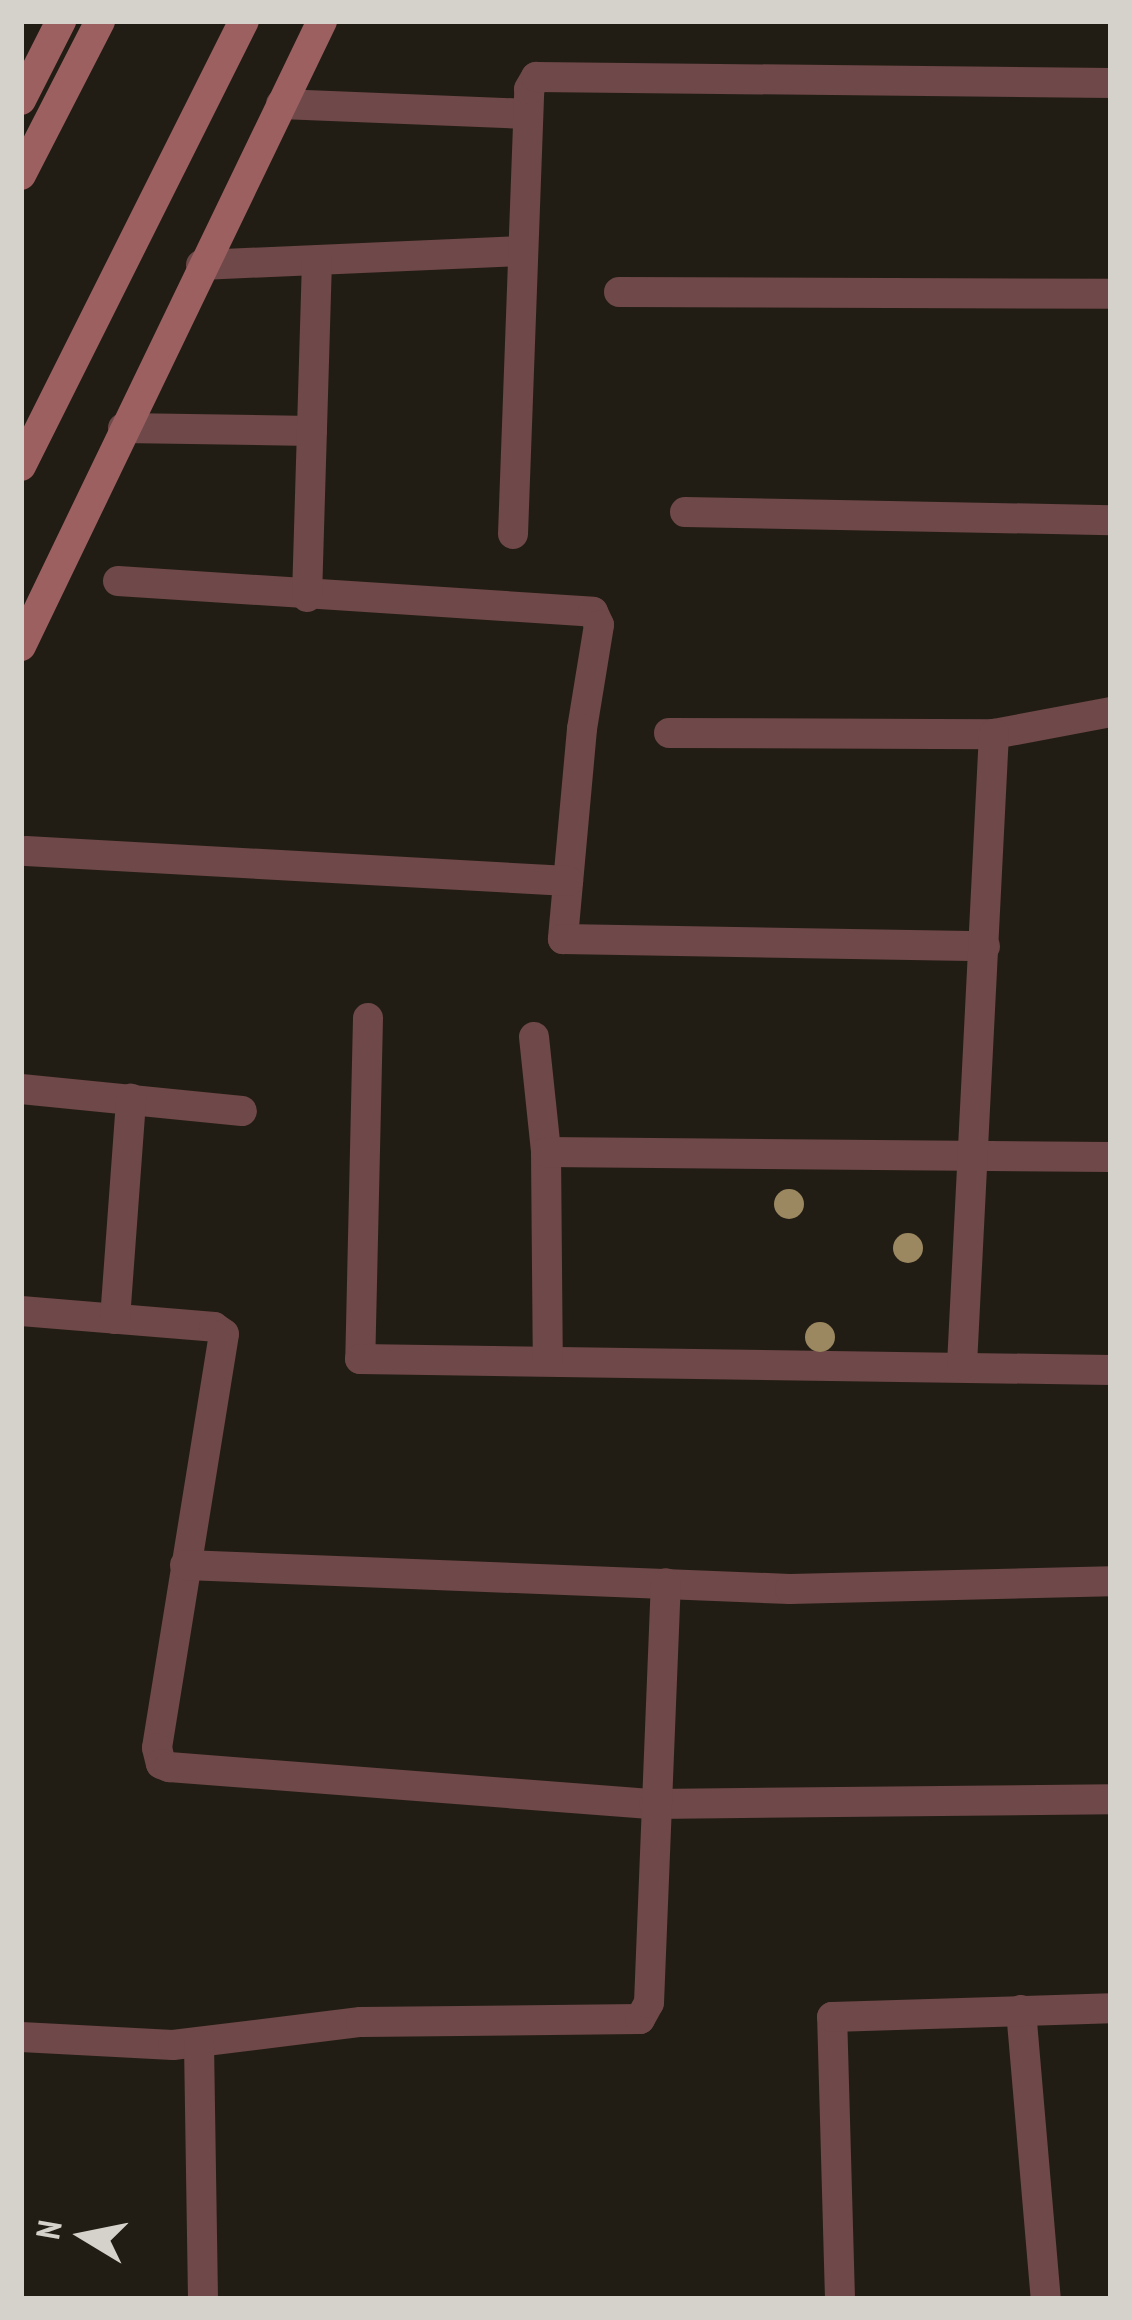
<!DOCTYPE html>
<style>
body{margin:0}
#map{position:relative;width:1132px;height:2320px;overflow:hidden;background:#221d14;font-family:"PT Sans Narrow",sans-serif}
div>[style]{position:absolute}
.street>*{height:30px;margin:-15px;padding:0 15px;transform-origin:15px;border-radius:15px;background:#6f4849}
.secondary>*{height:30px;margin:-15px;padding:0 15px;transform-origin:15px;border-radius:15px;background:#9d6061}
.trees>*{width:30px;height:30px;margin:-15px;border-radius:50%;background:#9b8860}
span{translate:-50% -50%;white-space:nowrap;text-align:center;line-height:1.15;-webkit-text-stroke:9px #221d14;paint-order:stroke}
.frame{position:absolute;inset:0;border:24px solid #d5d2cb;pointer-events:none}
.north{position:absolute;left:24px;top:2176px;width:120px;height:120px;-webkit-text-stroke:9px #221d14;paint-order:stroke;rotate:280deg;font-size:33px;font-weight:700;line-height:48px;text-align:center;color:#d5d2cb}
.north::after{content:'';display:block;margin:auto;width:42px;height:54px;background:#d5d2cb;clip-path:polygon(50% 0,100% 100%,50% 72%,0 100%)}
</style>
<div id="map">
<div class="street">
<div style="left:281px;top:104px;width:247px;rotate:2.3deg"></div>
<div style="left:201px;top:265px;width:321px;rotate:-2.5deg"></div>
<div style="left:619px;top:292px;width:492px;rotate:0.2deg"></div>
<div style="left:123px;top:428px;width:189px;rotate:0.9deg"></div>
<div style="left:685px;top:512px;width:426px;rotate:1.1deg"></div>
<div style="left:513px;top:534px;width:445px;rotate:-87.9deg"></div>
<div style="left:529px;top:89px;width:14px;rotate:-60deg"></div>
<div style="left:536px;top:77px;width:575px;rotate:0.6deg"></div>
<div style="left:118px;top:581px;width:476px;rotate:3.7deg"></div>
<div style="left:593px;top:612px;width:14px;rotate:65deg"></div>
<div style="left:599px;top:625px;width:105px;rotate:99.3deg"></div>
<div style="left:582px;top:729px;width:211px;rotate:95.2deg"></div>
<div style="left:563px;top:939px;width:422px;rotate:1deg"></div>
<div style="left:307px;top:597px;width:337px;rotate:-88.3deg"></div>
<div style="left:669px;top:733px;width:325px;rotate:0.2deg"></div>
<div style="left:994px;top:734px;width:119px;rotate:-10.6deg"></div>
<div style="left:26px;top:851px;width:543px;rotate:3.17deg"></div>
<div style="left:368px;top:1018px;width:341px;rotate:91.3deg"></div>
<div style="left:360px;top:1359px;width:751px;rotate:0.84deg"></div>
<div style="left:534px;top:1037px;width:116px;rotate:84deg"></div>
<div style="left:546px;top:1152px;width:209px;rotate:89.5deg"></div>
<div style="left:21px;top:1089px;width:222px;rotate:5.7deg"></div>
<div style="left:546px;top:1152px;width:565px;rotate:0.51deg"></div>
<div style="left:21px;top:1311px;width:194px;rotate:4.7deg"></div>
<div style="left:214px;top:1327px;width:12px;rotate:35deg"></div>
<div style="left:224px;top:1334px;width:419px;rotate:99.2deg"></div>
<div style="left:157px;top:1748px;width:16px;rotate:76deg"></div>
<div style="left:161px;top:1764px;width:9px;rotate:21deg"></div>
<div style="left:169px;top:1767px;width:486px;rotate:4.4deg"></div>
<div style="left:654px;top:1804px;width:457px;rotate:-0.6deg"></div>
<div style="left:115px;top:1319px;width:221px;rotate:-85.8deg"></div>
<div style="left:962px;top:1365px;width:632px;rotate:-87.1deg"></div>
<div style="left:185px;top:1565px;width:605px;rotate:2.27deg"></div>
<div style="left:790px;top:1589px;width:321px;rotate:-1.4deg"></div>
<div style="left:1021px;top:2010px;width:290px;rotate:85.1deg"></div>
<div style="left:21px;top:2037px;width:152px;rotate:3deg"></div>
<div style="left:173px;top:2045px;width:189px;rotate:-7deg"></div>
<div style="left:361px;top:2022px;width:279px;rotate:-0.6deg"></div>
<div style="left:640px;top:2019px;width:18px;rotate:-61deg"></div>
<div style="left:649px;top:2003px;width:420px;rotate:-87.7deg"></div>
<div style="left:199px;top:2044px;width:255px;rotate:89.1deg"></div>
<div style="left:840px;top:2299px;width:282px;rotate:-91.6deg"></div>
<div style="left:832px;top:2017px;width:279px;rotate:-1.8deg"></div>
</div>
<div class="secondary">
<div style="left:21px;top:100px;width:89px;rotate:-63.1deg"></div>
<div style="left:21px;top:175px;width:173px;rotate:-62.8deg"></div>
<div style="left:21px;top:466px;width:498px;rotate:-63.4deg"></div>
<div style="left:21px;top:646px;width:694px;rotate:-64.28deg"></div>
</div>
<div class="trees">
<div style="left:789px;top:1204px"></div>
<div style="left:908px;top:1248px"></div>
<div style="left:820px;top:1337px"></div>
</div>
<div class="frame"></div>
<div class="north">N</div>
</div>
